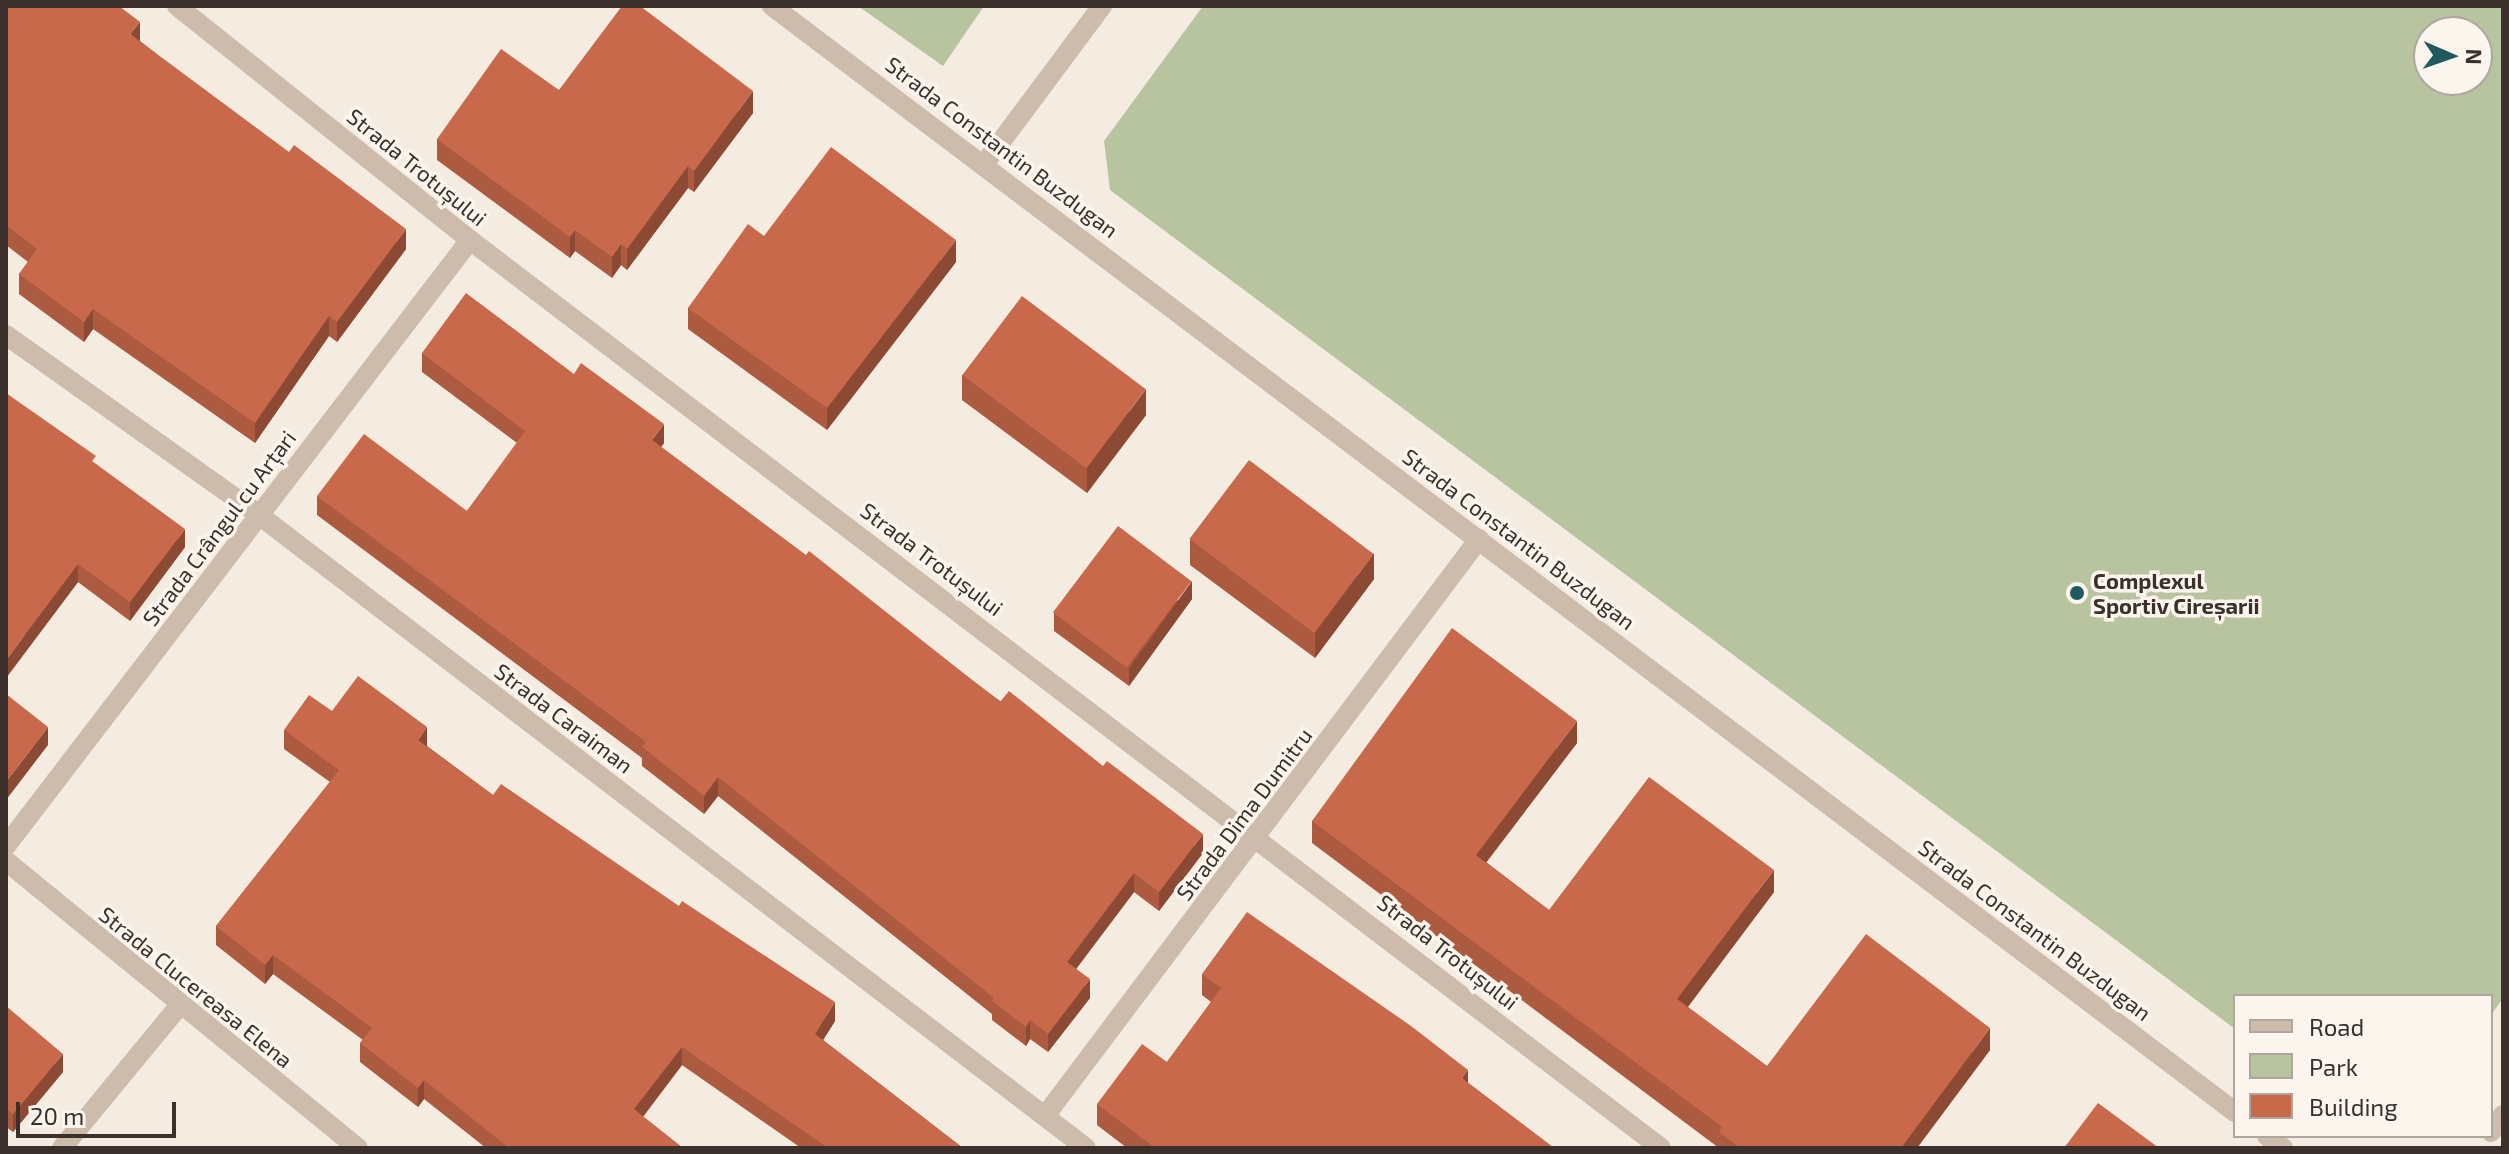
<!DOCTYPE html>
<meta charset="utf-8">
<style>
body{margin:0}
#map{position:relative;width:2509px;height:1154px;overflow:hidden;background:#f4ebe1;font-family:"Exo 2",sans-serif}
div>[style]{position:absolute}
.green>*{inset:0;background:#b8c4a0}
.minor>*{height:20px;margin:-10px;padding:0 10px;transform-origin:10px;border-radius:10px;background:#cdbbac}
.wall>*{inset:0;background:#ac5a40}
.shaded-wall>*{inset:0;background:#8c4a34}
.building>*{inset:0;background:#c8694b;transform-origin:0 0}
.dots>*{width:22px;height:22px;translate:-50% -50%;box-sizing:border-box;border:4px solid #fbf5ee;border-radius:50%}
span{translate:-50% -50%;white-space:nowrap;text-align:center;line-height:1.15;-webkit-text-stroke:7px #fbf5ee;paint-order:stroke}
.street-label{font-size:22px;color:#3b302b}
.poi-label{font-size:22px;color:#3b302b;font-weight:700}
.left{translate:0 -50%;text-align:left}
.frame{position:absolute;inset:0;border:8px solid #3b302b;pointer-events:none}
.legend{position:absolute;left:2233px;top:994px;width:260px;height:144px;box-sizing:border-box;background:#fbf5ee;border:2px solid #aea6a0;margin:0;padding:10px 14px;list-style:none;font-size:24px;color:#3b302b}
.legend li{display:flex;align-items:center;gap:16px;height:40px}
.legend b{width:40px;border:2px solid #aea6a0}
.north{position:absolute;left:2413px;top:16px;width:80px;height:80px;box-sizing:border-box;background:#fbf5ee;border:2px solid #aea6a0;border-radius:50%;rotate:92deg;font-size:22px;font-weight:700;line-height:32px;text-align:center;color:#3b302b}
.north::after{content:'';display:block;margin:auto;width:28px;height:36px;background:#1f5a5e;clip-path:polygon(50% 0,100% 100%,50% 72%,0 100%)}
.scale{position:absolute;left:16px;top:1102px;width:160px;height:36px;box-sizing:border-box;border:4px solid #3b302b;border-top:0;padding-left:10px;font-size:24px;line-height:28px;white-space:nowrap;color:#3b302b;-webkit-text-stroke:6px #fbf5ee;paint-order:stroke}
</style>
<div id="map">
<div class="green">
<div style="clip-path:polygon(858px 6px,984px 6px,943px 66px)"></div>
<div style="clip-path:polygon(evenodd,1203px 6px,2503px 6px,2503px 998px,2491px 1015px,2491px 996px,2235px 996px,2235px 1029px,1110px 190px,1104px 141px,1203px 6px,2429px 32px,2477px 32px,2477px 80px,2429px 80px,2429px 32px)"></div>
</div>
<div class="minor">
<div style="left:177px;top:6px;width:375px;rotate:38.6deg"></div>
<div style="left:470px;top:240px;width:1498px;rotate:37.32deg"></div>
<div style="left:772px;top:6px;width:1834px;rotate:37.09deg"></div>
<div style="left:985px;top:163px;width:196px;rotate:-53.3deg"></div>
<div style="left:6px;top:335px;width:310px;rotate:35.4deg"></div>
<div style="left:259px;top:515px;width:1041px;rotate:37.43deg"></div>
<div style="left:6px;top:846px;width:763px;rotate:-52.56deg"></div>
<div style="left:6px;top:861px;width:454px;rotate:39.2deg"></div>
<div style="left:1045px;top:1116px;width:722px;rotate:-53.05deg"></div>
<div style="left:2491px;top:1132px;width:21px;rotate:-55deg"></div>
<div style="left:2267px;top:1136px;width:20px;rotate:37deg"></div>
<div style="left:62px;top:1148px;width:184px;rotate:-50.5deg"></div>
</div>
<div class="wall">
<div style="clip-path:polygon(6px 6px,140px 41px,406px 249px,337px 342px,329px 336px,255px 443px,93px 329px,84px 342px,19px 294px,19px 274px,28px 262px,6px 245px)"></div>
<div style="clip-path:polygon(559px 90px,753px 113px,694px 192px,688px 188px,627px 270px,621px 265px,612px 278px,575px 251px,570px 258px,437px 160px,437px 139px)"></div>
<div style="clip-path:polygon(764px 236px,956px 262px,827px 430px,688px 329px,688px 308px)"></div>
<div style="clip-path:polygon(422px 353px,664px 443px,661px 447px,1203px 853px,1159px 911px,1134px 892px,1076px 969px,1090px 998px,1048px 1052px,1030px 1039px,1026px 1046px,992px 1020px,992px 1014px,718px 796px,704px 814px,642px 766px,642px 758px,317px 515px,317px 496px,467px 511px,517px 443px,422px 372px)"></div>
<div style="clip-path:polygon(962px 375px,1146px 415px,1087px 493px,962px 400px)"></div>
<div style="clip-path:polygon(96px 464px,185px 547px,130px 621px,78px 582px,6px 678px)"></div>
<div style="clip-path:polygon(1190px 539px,1374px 579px,1315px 658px,1190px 565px)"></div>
<div style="clip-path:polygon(1192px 599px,1129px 686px,1054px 631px,1054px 613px)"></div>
<div style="clip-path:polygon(332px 711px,427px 746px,493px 795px,835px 1021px,823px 1040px,963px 1148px,801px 1148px,682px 1065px,643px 1117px,683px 1148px,486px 1148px,424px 1099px,418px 1107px,360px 1062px,360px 1043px,363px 1040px,273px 974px,265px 984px,216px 945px,216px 926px,330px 782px,284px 749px,284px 730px)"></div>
<div style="clip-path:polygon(1577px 743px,1486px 862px,1549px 910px,1774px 892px,1688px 1007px,1767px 1066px,1990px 1050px,1917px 1148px,1719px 1148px,1312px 843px,1312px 821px)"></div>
<div style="clip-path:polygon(1202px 974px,1468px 1083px,1554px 1148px,1127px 1148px,1097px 1125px,1097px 1104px,1167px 1062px,1211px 1002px,1202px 995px)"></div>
<div style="clip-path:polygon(6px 1006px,63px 1072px,13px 1132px,6px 1127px)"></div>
</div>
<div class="shaded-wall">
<div style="clip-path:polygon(140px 22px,140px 42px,130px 34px)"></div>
<div style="clip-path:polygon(753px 91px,753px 113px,694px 192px,694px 171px)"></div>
<div style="clip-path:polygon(688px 166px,688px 188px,627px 270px,627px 249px)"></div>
<div style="clip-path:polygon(406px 229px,406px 249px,337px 342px,337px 322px)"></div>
<div style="clip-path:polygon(575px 230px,575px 251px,570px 258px,570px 237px)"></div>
<div style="clip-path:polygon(956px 240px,956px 262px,827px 430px,827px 408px)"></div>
<div style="clip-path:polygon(621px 244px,621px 265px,612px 278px,612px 257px)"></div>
<div style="clip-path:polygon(93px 309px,93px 329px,84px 342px,84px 322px)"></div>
<div style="clip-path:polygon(329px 316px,329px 336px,255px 443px,255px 423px)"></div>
<div style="clip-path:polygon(1146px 389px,1146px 415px,1087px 493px,1087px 468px)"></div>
<div style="clip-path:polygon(664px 424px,664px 443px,652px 459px,652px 440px)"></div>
<div style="clip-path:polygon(185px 529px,185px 547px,130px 621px,130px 602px)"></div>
<div style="clip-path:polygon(1374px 553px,1374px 579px,1315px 658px,1315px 633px)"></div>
<div style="clip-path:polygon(78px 564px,78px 582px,6px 678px,6px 660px)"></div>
<div style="clip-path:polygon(1192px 581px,1192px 599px,1129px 686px,1129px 668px)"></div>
<div style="clip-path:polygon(1577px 721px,1577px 743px,1476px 876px,1476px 855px)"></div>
<div style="clip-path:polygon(48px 727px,48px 745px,6px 800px,6px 782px)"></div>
<div style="clip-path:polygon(427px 727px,427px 746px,418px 759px,418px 740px)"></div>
<div style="clip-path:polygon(718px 777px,718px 796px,704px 814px,704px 796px)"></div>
<div style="clip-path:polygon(1203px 834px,1203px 853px,1159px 911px,1159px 892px)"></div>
<div style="clip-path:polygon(1774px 870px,1774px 892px,1677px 1021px,1677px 999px)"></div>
<div style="clip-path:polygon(1134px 873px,1134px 892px,1067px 981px,1067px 962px)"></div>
<div style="clip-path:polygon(273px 955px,273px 974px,265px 984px,265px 965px)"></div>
<div style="clip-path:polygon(1090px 979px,1090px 998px,1048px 1052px,1048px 1034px)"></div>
<div style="clip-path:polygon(835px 1002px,835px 1021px,815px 1053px,815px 1034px)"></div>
<div style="clip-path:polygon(1030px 1020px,1030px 1039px,1026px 1046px,1026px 1027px)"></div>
<div style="clip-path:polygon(1990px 1028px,1990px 1050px,1917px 1148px,1901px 1148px)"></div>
<div style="clip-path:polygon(682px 1047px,682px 1065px,634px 1128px,634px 1109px)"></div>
<div style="clip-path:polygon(63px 1054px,63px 1072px,13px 1132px,13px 1114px)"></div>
<div style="clip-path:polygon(1468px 1070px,1468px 1091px,1462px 1078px)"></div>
<div style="clip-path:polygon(424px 1080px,424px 1099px,418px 1107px,418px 1088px)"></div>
</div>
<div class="building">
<div style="clip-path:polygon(6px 6px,119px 6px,140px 22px,130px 34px,289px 152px,294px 145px,406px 229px,337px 322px,329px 316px,255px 423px,93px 309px,84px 322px,19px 274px,37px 249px,6px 225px)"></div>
<div style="clip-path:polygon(622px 6px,640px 6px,753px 91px,694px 171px,688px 166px,627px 249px,621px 244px,612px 257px,575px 230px,570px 237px,437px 139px,501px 49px,559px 90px)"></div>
<div style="clip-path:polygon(831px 147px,956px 240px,827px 408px,688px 308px,748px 224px,764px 236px)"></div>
<div style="clip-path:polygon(466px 293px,574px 374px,581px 363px,664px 424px,652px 440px,806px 555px,809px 551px,1000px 702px,1009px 691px,1103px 766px,1107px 761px,1203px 834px,1159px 892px,1134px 873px,1067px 962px,1090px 979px,1048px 1034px,1030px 1020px,1026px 1027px,992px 1001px,994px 998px,718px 777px,704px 796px,642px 747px,646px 742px,317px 496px,364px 434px,467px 511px,525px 431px,422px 353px)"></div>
<div style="left:1022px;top:296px;width:155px;height:99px;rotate:37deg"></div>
<div style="clip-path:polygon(6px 393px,96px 456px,92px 461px,185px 529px,130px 602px,78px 564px,6px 660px)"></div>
<div style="left:1249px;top:460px;width:156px;height:99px;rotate:37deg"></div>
<div style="left:1118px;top:526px;width:92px;height:108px;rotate:37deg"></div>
<div style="clip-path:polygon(1452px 628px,1577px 721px,1476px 855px,1549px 910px,1649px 777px,1774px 870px,1677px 999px,1767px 1066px,1866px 934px,1990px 1028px,1901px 1148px,1740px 1148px,1719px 1132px,1722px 1127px,1312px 821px)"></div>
<div style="clip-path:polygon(358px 676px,427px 727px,418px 740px,493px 795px,501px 784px,679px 906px,682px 901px,835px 1002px,815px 1034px,963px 1148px,828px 1148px,682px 1047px,634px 1109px,683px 1148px,509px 1148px,424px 1080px,418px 1088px,360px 1043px,372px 1028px,273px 955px,265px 965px,216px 926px,339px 770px,284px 730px,309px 695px,332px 711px)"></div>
<div style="clip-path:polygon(6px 694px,48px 727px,6px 782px)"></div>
<div style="clip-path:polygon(1247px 912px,1411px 1026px,1468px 1070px,1462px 1078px,1554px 1148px,1155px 1148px,1097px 1104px,1142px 1044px,1167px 1062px,1221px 988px,1202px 974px)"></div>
<div style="clip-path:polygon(6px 1006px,63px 1054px,13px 1114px,6px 1108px)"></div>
<div style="clip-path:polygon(2098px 1103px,2159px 1148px,2064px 1148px)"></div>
</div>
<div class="dots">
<div style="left:2077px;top:593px;background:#1f5a5e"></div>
</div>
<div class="street-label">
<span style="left:1002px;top:147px;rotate:37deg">Strada Constantin Buzdugan</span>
<span style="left:417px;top:167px;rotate:39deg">Strada Trotușului</span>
<span style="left:219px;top:528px;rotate:-53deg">Strada Crângul cu Arțari</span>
<span style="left:1519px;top:539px;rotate:37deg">Strada Constantin Buzdugan</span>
<span style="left:932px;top:559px;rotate:37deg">Strada Trotușului</span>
<span style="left:564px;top:718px;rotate:37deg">Strada Caraiman</span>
<span style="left:1244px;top:814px;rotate:-53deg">Strada Dima Dumitru</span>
<span style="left:2035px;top:930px;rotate:37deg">Strada Constantin Buzdugan</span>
<span style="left:1448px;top:952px;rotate:38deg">Strada Trotușului</span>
<span style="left:196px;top:987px;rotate:39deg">Strada Clucereasa Elena</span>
</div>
<div class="poi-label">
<span class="left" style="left:2093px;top:593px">Complexul<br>Sportiv Cireșarii</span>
</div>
<div class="frame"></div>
<ul class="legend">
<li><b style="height:10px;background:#cdbbac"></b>Road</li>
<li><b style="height:22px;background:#b8c4a0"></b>Park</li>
<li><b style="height:22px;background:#c8694b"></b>Building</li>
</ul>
<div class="north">N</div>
<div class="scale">20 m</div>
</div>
